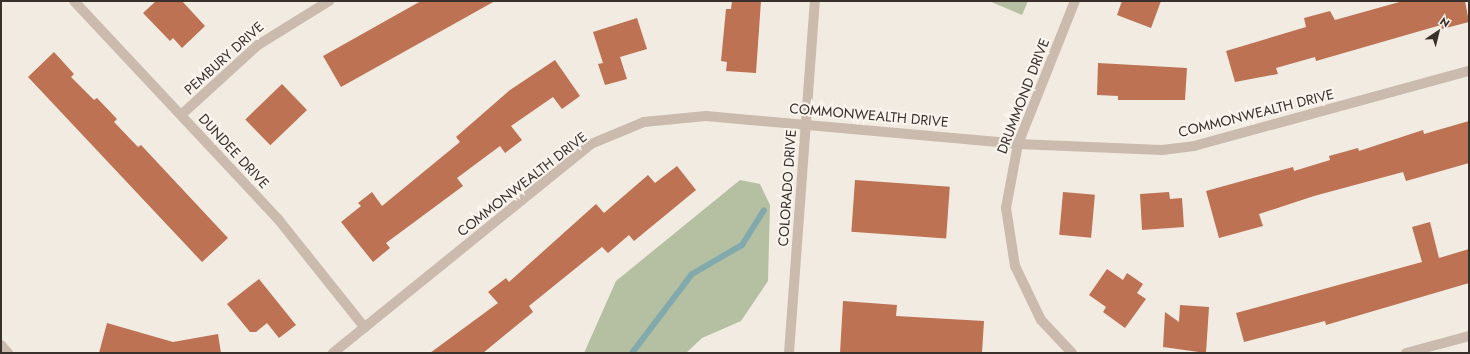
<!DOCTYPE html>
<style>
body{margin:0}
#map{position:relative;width:1470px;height:354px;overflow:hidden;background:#f2ebe1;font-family:Jost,sans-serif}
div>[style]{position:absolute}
.green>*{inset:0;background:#b5c0a2}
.stream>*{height:6px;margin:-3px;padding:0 3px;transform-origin:3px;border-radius:3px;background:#82aaad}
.building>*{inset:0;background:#bd7254;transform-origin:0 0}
.street>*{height:10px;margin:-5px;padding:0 5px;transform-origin:5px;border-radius:5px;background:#cabbae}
span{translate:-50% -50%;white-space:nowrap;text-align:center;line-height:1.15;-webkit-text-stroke:4px #f9f5ee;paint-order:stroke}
.street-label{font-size:14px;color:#39302b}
.frame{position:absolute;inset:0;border:2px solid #39302b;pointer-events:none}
.north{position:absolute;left:1418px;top:12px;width:40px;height:40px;-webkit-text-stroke:3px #f9f5ee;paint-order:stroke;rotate:35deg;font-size:11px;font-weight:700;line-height:16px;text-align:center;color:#39302b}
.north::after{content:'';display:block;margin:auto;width:14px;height:18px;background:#39302b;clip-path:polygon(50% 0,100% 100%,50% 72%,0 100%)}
</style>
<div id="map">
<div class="green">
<div style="clip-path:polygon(989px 1px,1028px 1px,1022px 15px)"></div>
<div style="clip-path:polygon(740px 180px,760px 184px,770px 205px,768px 281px,741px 321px,702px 338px,686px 353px,584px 353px,616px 281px)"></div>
</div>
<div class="stream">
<div style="left:632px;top:353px;width:99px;rotate:-52.8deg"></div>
<div style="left:692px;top:274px;width:58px;rotate:-30.1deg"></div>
<div style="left:742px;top:245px;width:41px;rotate:-57.8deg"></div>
</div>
<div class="building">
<div style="clip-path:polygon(156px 1px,182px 1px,205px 26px,182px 48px,173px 38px,170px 41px,143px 13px)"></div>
<div style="clip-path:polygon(421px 1px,495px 1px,341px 87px,323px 56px)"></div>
<div style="clip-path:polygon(732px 1px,761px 1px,756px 73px,726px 71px,727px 62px,721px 61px,726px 9px,731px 9px)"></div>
<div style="clip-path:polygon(1122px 1px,1161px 1px,1151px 28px,1117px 15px)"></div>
<div style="clip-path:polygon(1403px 1px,1465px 1px,1469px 22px,1442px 29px,1441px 25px,1316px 61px,1315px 57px,1276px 68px,1278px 74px,1235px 82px,1226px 51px,1306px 27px,1304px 18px,1330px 11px,1335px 20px)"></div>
<div style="clip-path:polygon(637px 18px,647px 49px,620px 57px,627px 79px,605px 85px,598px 64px,603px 63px,593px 32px)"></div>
<div style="clip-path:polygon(54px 52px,74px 74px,71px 77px,94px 100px,97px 98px,117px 119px,114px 122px,138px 147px,141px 145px,228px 238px,202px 262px,28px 77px)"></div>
<div style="clip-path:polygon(555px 60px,580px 96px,562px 109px,553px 97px,511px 126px,522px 140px,505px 153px,500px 146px,457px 178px,463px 186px,386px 243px,390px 248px,373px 262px,341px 222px,361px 206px,358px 203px,372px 192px,382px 206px,460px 142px,456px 137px,510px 90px)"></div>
<div style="clip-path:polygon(1098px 63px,1187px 68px,1185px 100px,1118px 100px,1118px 96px,1097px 95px)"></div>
<div style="left:282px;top:84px;width:36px;height:51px;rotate:46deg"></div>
<div style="clip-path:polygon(1469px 121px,1469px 163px,1406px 181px,1403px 172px,1314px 196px,1259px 214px,1263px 226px,1219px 238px,1206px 191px,1293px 167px,1294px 171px,1330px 160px,1329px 156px,1358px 148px,1359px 151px,1423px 130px,1424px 134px)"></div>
<div style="clip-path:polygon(677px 166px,696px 190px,634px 241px,629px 235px,608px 253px,602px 247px,529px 306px,533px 312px,483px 353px,430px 353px,498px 303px,488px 292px,506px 278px,509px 282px,596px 204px,604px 213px,648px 175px,655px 183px)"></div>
<div style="left:855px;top:180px;width:95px;height:52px;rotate:4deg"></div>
<div style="left:1063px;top:192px;width:32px;height:43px;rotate:5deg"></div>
<div style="clip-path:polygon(1169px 192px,1170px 199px,1182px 198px,1184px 227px,1142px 230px,1140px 194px)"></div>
<div style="clip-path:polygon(1430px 222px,1439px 258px,1469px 249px,1469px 283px,1326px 325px,1325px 321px,1244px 342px,1236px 313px,1422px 262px,1412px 227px)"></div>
<div style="clip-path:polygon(1107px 269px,1123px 280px,1127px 273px,1143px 284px,1137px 293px,1146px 299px,1125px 328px,1103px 312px,1106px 307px,1089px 295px)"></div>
<div style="clip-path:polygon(259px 279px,296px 325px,279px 338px,267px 323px,256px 332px,250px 332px,227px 304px)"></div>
<div style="clip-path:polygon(843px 301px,897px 305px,896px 316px,984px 321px,982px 353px,840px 353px)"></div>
<div style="clip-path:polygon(1180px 305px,1209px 307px,1206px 353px,1163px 347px,1165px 312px,1179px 322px)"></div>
<div style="clip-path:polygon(107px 323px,173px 342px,218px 334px,221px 353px,99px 353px)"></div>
</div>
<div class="street">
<div style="left:74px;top:1px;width:299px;rotate:46.9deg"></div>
<div style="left:278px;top:219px;width:139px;rotate:51.4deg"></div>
<div style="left:181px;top:115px;width:104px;rotate:-42.3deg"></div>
<div style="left:258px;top:45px;width:84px;rotate:-31.8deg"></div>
<div style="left:1px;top:345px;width:11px;rotate:49deg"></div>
<div style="left:333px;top:353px;width:332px;rotate:-39deg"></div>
<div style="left:591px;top:144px;width:57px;rotate:-22.5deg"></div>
<div style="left:644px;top:122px;width:62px;rotate:-5.5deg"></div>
<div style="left:706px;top:116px;width:313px;rotate:5.1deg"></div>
<div style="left:1018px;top:144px;width:144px;rotate:2.4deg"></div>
<div style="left:1162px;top:150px;width:32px;rotate:-7deg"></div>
<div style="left:1194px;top:146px;width:285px;rotate:-15.3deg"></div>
<div style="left:789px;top:353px;width:353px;rotate:-85.8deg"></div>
<div style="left:1072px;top:353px;width:45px;rotate:-133.2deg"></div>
<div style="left:1041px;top:320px;width:60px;rotate:-115.7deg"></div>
<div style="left:1015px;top:266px;width:59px;rotate:-98.8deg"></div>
<div style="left:1006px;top:208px;width:65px;rotate:-79.4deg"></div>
<div style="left:1018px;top:144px;width:154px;rotate:-68.3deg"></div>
<div style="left:1406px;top:353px;width:65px;rotate:-15.1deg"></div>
</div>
<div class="street-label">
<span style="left:224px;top:58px;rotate:-42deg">PEMBURY DRIVE</span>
<span style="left:1023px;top:96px;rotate:-69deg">DRUMMOND DRIVE</span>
<span style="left:1256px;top:113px;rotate:-14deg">COMMONWEALTH DRIVE</span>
<span style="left:869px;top:115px;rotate:5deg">COMMONWEALTH DRIVE</span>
<span style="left:234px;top:151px;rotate:47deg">DUNDEE DRIVE</span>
<span style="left:522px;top:184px;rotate:-38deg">COMMONWEALTH DRIVE</span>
<span style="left:787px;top:188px;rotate:-86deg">COLORADO DRIVE</span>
</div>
<div class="frame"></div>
<div class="north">N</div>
</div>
